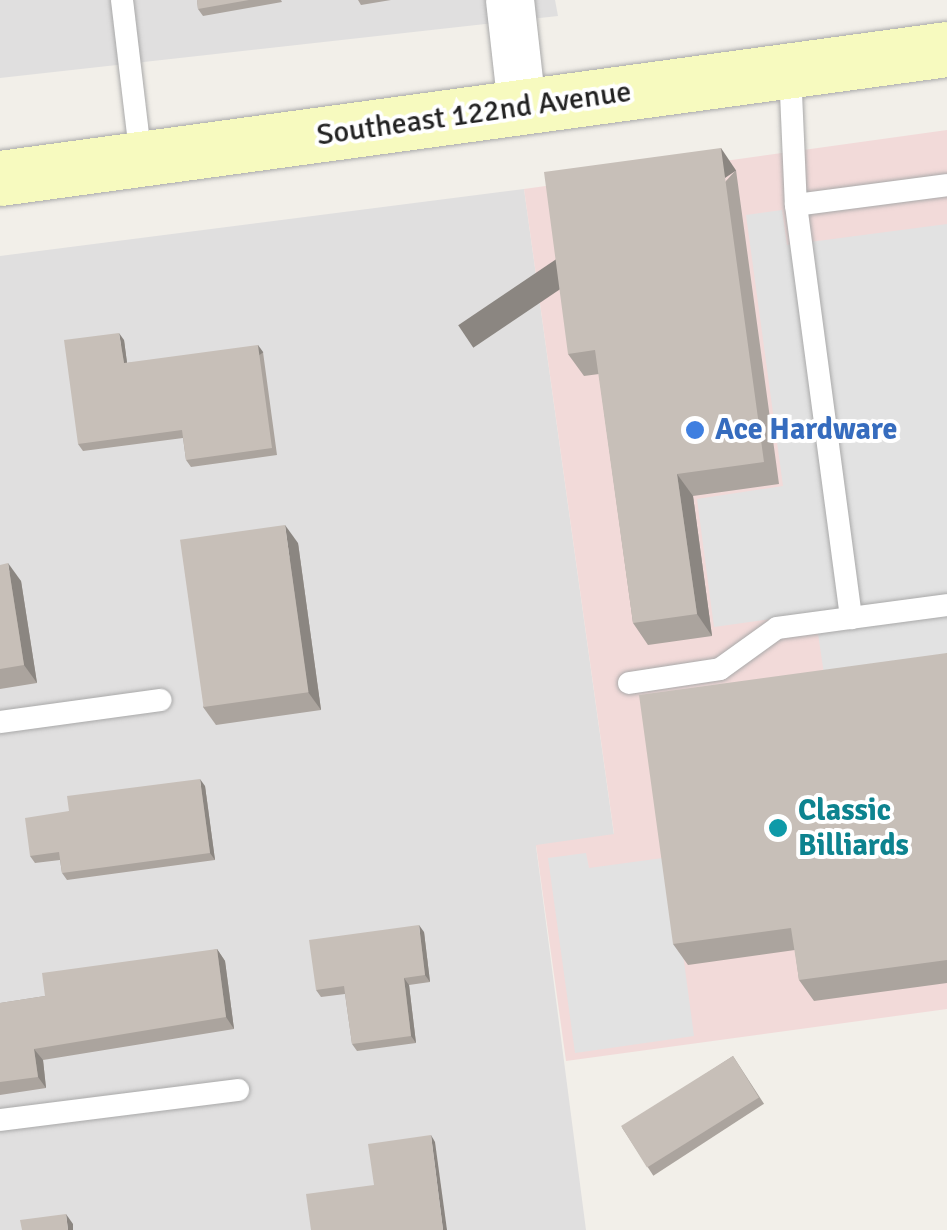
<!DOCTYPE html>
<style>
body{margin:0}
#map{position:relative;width:947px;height:1230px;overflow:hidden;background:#f2efe9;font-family:Signika,sans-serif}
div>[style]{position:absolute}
.residential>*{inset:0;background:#e0dfdf}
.commercial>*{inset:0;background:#f2dad9}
.parking>*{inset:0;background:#e2e2e2}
.roads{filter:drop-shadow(0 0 2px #a9a9a9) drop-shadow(0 0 2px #a9a9a9)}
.lane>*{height:22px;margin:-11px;padding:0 11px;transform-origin:11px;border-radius:11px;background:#fff}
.street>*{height:48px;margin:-24px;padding:0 24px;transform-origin:24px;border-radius:24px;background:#fff}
.secondary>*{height:55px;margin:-27.5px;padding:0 27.5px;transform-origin:27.5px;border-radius:27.5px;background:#f7fabf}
.wall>*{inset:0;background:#aba49e;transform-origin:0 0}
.shaded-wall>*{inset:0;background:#8b8681;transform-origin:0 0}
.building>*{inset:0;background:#c7bfb8;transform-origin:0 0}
.dots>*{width:28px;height:28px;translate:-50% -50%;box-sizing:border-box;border:5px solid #fff;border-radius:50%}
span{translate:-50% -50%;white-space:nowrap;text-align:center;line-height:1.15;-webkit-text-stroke:8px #fff;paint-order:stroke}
.street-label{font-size:30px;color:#222}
.shop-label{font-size:30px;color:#366cbe;font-weight:700}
.left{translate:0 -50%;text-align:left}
.culture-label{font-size:30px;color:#0d838f;font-weight:700}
</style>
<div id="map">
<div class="residential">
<div style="clip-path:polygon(0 0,555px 0,558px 16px,0 78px)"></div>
<div style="clip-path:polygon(524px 189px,614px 835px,536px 846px,586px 1230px,0 1230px,0 256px)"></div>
</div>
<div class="commercial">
<div style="clip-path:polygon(947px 130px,947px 1009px,566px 1061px,536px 845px,614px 834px,524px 189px)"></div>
</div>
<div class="parking">
<div style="clip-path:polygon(782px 210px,787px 245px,947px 224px,947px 672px,826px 688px,815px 613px,714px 627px,697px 499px,783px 486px,746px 215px)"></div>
<div style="clip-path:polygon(586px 853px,589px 868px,670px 857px,694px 1036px,575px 1053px,548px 858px)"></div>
</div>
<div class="roads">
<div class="lane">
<div style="left:122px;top:0;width:160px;rotate:83.2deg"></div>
<div style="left:790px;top:70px;width:135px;rotate:87.5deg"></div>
<div style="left:796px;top:205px;width:417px;rotate:82.4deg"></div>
<div style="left:851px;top:618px;width:97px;rotate:-7.7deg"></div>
<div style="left:796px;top:205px;width:152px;rotate:-7.5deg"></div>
<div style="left:629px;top:683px;width:92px;rotate:-8.7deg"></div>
<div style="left:720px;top:669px;width:70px;rotate:-35.7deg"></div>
<div style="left:777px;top:628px;width:75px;rotate:-7.7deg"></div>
<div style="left:0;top:722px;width:162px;rotate:-7.8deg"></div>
<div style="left:0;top:1120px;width:240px;rotate:-7.2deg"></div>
</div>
<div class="street">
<div style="left:510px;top:0;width:108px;rotate:83.6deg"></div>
</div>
<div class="secondary">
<div style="left:0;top:178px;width:956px;rotate:-7.76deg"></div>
</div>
</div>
<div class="wall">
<div style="clip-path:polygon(197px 0,281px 0,282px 2px,203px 16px,198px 9px)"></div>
<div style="clip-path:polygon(358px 0,391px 0,361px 5px)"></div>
<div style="clip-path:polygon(736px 170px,779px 484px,693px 496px,712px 636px,648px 645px,633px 623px,599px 374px,584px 376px,568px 354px)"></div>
<div style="clip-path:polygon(124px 340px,127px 363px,263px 352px,277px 455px,191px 467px,186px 460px,183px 438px,83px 451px,78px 444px)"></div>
<div style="clip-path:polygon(298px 543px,321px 710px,216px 725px,203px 707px)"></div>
<div style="clip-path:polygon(0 565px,21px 581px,37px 683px,0 689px)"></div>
<div style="clip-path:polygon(947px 653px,947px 983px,814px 1001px,799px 980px,795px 950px,688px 965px,673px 944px)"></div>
<div style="clip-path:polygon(205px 786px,215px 860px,67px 880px,62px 873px,60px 860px,35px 863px,30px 856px,69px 811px)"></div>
<div style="clip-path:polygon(424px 932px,430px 982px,409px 985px,416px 1043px,357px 1051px,352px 1044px,345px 994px,321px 997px,316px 990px)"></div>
<div style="clip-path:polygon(217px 949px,225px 961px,234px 1029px,43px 1060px,46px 1088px,0 1095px,0 1003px,45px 996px)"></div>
<div style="left:733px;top:1056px;width:57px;height:132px;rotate:57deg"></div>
</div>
<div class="shaded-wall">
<div style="left:721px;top:148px;width:27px;height:317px;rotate:56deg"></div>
<div style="clip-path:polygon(119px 333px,124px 340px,128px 370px,124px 363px)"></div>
<div style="left:258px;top:345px;width:9px;height:104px;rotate:54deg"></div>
<div style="clip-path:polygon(677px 474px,693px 496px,712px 636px,697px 614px)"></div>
<div style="clip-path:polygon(285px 525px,298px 543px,321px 710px,308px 692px)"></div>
<div style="clip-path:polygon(8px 563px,21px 581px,37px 683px,24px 665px)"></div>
<div style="clip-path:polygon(200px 779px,205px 786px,215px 860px,210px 853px)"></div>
<div style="clip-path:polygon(419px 925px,424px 932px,430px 982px,425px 975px)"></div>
<div style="clip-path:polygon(217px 949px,225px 961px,234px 1029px,226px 1017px)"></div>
<div style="clip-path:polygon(404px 978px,409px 985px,416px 1043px,411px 1036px)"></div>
<div style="clip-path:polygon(34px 1049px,43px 1060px,46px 1088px,38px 1077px)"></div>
<div style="clip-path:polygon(431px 1135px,435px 1142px,447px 1230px,443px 1230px)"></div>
<div style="clip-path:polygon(66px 1214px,73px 1224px,73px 1230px,68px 1230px)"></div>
</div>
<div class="building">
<div style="clip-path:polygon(197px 0,249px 0,198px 9px)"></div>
<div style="clip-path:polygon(721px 148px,764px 462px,677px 474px,697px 614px,633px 623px,595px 350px,568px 354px,544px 172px)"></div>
<div style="clip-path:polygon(119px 333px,124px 363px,258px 345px,272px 448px,186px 460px,182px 430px,78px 444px,64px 340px)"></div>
<div style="left:285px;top:525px;width:169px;height:106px;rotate:82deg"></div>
<div style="clip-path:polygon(8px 563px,24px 665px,0 669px,0 565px)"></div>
<div style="clip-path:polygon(947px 653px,947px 960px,799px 980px,791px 928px,673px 944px,639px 695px)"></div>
<div style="clip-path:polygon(200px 779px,210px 853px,62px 873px,59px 852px,30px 856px,25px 818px,69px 811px,67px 796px)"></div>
<div style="clip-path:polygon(419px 925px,425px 975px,404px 978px,411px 1036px,352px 1044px,344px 986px,316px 990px,309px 940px)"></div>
<div style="clip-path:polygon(217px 949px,226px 1017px,34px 1049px,38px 1077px,0 1082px,0 1003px,45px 996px,42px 973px)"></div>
<div style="left:733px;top:1056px;width:49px;height:132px;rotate:58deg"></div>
<div style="clip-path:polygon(431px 1135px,443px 1230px,311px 1230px,306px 1194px,374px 1185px,368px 1144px)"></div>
<div style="clip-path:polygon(66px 1214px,68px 1230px,22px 1230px,20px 1220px)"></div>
</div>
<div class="dots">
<div style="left:695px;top:430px;background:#3f7fe0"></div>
<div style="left:778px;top:828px;background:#0f9aa8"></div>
</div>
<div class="street-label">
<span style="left:474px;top:114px;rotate:-8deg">Southeast 122nd Avenue</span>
</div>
<div class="shop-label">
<span class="left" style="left:715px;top:430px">Ace Hardware</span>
</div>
<div class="culture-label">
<span class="left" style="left:798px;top:828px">Classic<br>Billiards</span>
</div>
</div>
